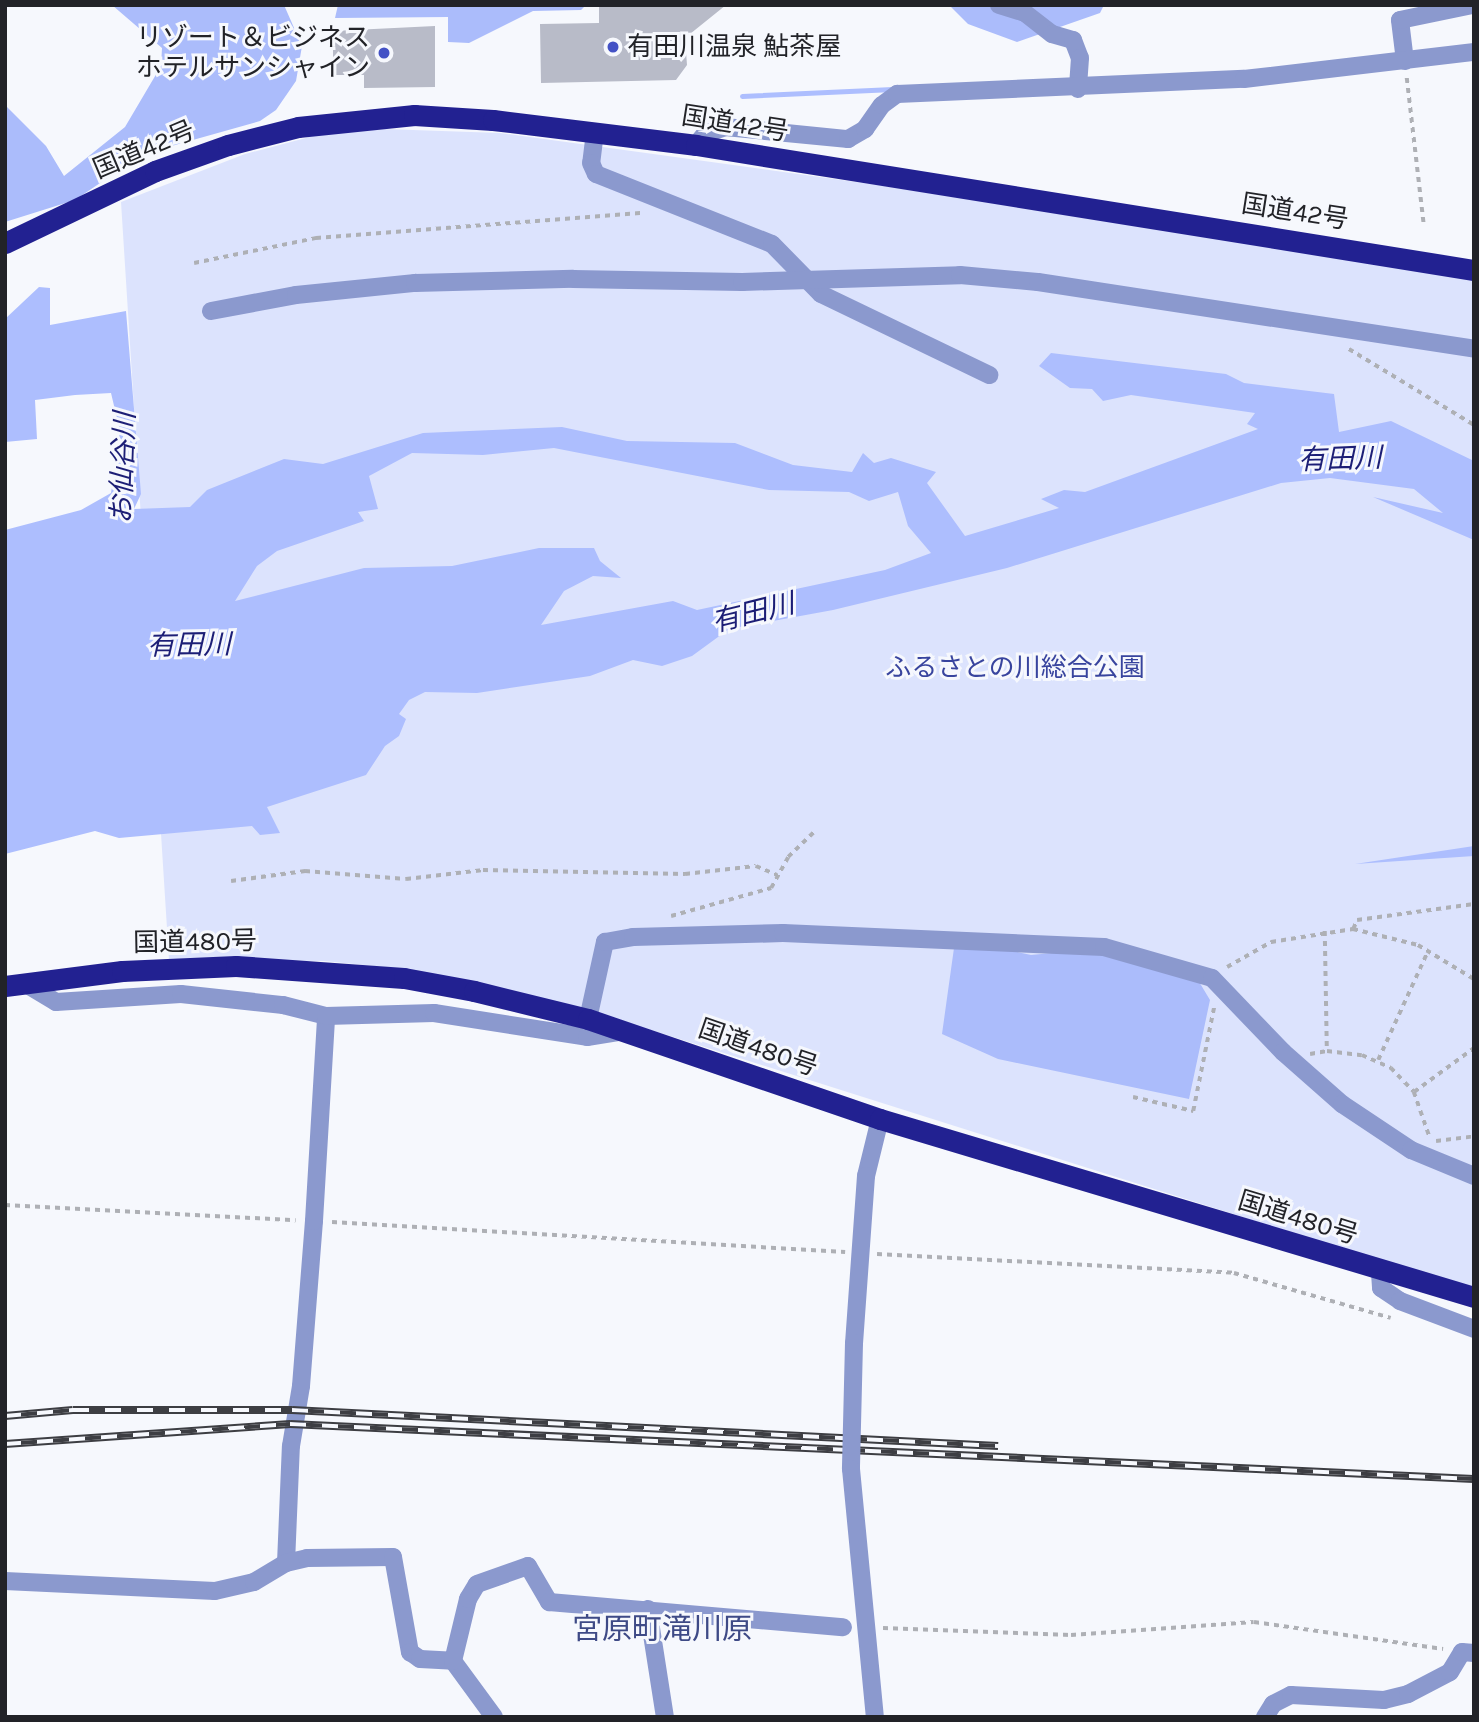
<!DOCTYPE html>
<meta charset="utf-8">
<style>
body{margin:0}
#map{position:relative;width:1479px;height:1722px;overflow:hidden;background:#f6f8fd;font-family:Karla,"Noto Sans JP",sans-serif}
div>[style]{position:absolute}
.green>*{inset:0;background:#dce3fd}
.forest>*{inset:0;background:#abbcfb}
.water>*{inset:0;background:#adbefe}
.stream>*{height:5px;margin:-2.5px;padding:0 2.5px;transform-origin:2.5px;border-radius:2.5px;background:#adbefe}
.building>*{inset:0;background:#b8bbc8}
.path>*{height:3.5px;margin-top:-1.75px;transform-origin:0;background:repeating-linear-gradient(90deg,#aeb0b5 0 5px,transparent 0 10px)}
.minor>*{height:18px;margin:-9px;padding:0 9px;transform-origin:9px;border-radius:9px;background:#8b99ce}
.highway>*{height:21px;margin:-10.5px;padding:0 10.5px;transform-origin:10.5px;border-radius:10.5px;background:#222191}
.rail>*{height:8px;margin-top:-4px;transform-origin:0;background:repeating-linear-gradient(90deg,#f6f8fd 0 16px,#3d3e43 0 32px);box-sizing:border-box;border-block:2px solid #3d3e43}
.minor-bridge>*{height:18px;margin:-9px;padding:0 9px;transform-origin:9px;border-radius:9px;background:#8b99ce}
.dots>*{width:19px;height:19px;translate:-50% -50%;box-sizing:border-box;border:4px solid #f6f8fd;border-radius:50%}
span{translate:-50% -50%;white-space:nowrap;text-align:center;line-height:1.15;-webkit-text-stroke:6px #f6f8fd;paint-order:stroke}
.poi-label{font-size:26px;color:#222328}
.right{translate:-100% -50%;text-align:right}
.left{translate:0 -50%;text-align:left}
.street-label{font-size:26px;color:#222328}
.park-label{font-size:26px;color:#38449e}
.water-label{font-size:28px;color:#1c1e76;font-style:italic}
.quarter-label{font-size:30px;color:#3e4a86}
.frame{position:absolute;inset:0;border:7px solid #222328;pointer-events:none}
</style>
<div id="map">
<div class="green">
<div style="clip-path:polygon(384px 129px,500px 133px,885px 186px,1474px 280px,1474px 1290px,610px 1017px,384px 967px,324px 961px,169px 960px,121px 202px,245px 154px,317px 135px)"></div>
</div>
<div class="forest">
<div style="clip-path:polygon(112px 5px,284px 5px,302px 46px,296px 81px,276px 110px,260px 121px,143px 154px,75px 200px,5px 222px,5px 105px,46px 146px,64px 176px,125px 127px,161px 66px,162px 48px)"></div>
<div style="clip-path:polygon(338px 5px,586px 5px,581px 10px,533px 11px,469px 43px,448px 42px,448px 17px,335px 18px)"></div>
<div style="clip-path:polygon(949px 5px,1104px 5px,1100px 13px,1017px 42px,968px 24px)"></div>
<div style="clip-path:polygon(954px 948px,999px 948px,1031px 955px,1073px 951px,1116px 957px,1198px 980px,1210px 1000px,1189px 1099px,998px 1059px,942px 1034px)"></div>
</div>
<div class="water">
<div style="clip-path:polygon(evenodd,39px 287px,50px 288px,50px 325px,126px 311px,141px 494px,134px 509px,190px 507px,207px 490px,284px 459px,323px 464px,423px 433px,562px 427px,627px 441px,735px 443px,793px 465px,852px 472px,863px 453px,874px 463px,891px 458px,936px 472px,927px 483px,965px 536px,1059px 508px,1041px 499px,1064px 490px,1085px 492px,1258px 429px,1247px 424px,1255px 413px,1131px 395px,1103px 401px,1092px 389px,1070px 388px,1039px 366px,1051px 353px,1226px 374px,1244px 383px,1334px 394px,1339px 432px,1391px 421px,1474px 461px,1474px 540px,1373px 497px,1443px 513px,1414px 489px,1330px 478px,1281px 483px,1007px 568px,833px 610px,729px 629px,692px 656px,662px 666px,633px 660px,590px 676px,477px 693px,425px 692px,409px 700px,399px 714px,406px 719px,399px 736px,385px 746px,366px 775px,267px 807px,280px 833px,260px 835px,252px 826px,119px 838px,95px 831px,5px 854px,5px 530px,81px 510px,111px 493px,120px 431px,111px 393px,75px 395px,35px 400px,37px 439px,5px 442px,5px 319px,39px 287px,554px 448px,769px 490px,849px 492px,869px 501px,898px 492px,908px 526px,931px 553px,885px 570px,697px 610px,673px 601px,541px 625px,564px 591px,593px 576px,621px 578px,600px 561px,594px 548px,539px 548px,452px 566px,364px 568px,235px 601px,257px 566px,277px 551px,364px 521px,358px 512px,378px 509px,369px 476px,412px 453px,483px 455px,554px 448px)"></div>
<div style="clip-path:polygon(1474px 846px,1474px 856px,1355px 864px)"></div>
</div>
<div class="stream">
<div style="left:742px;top:96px;width:151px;rotate:-2.7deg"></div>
</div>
<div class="building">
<div style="clip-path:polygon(599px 5px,726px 5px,685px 38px,687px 65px,676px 80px,541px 83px,540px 24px,599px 23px)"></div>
<div style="clip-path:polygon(435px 26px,435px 87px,364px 88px,364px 75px,333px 75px,333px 31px)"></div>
</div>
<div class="path">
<div style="left:1407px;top:78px;width:148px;rotate:83.4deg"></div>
<div style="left:194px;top:263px;width:125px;rotate:-11.6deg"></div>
<div style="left:316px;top:238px;width:328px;rotate:-4.4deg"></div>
<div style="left:1349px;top:349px;width:146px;rotate:31.3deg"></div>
<div style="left:231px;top:881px;width:75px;rotate:-7.7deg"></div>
<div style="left:305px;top:871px;width:101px;rotate:4.5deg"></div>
<div style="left:406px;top:879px;width:78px;rotate:-6.7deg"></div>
<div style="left:483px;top:870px;width:202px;rotate:1.1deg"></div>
<div style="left:685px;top:874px;width:71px;rotate:-6.4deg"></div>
<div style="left:756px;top:866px;width:23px;rotate:23deg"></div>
<div style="left:671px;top:916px;width:104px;rotate:-15.6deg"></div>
<div style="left:771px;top:888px;width:35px;rotate:-61deg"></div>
<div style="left:788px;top:857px;width:37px;rotate:-44deg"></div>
<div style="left:1353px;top:929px;width:10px;rotate:-66deg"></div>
<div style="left:1357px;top:920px;width:118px;rotate:-7.8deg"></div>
<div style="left:1325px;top:931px;width:120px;rotate:89deg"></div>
<div style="left:1227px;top:967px;width:51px;rotate:-29.6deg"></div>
<div style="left:1271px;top:942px;width:83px;rotate:-9deg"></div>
<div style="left:1353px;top:929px;width:67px;rotate:13.8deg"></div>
<div style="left:1418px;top:945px;width:66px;rotate:31.3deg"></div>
<div style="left:1310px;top:1054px;width:17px;rotate:-10deg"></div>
<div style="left:1327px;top:1051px;width:35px;rotate:7deg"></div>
<div style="left:1362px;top:1055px;width:32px;rotate:24deg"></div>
<div style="left:1391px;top:1068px;width:33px;rotate:46deg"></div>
<div style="left:1414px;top:1092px;width:49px;rotate:70.8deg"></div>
<div style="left:1378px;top:1060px;width:120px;rotate:-65.4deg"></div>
<div style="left:1414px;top:1092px;width:74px;rotate:-36.3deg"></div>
<div style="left:1133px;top:1097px;width:62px;rotate:13.1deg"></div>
<div style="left:1193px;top:1111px;width:106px;rotate:-78.6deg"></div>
<div style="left:1436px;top:1141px;width:38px;rotate:-7deg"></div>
<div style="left:5px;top:1205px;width:291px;rotate:3deg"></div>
<div style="left:332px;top:1222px;width:514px;rotate:3.35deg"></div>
<div style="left:877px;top:1254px;width:358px;rotate:3deg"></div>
<div style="left:1234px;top:1273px;width:163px;rotate:16deg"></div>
<div style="left:883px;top:1628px;width:188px;rotate:2.1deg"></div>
<div style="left:1071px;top:1635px;width:183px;rotate:-4.1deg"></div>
<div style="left:1254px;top:1622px;width:191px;rotate:8.1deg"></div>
</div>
<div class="minor">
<div style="left:999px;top:5px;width:27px;rotate:17deg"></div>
<div style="left:1025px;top:13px;width:34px;rotate:38deg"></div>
<div style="left:1052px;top:34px;width:22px;rotate:16deg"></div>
<div style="left:1073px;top:40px;width:19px;rotate:69deg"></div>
<div style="left:1080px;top:58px;width:31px;rotate:94deg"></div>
<div style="left:1405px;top:61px;width:41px;rotate:-97deg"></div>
<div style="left:1400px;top:20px;width:74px;rotate:-11.8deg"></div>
<div style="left:595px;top:132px;width:31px;rotate:97deg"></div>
<div style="left:591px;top:163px;width:12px;rotate:66deg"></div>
<div style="left:596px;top:174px;width:189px;rotate:21.7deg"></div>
<div style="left:772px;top:244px;width:70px;rotate:45.6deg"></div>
<div style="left:821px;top:294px;width:187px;rotate:25.7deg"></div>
<div style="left:696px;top:145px;width:14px;rotate:-51deg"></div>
<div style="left:705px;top:134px;width:21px;rotate:-19deg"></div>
<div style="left:725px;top:127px;width:124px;rotate:5.6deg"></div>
<div style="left:848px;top:139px;width:20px;rotate:-30deg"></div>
<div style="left:865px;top:129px;width:29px;rotate:-55deg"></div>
<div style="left:882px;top:105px;width:19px;rotate:-36deg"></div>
<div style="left:897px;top:94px;width:347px;rotate:-2.5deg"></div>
<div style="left:1244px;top:79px;width:232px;rotate:-6.7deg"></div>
<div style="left:211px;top:311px;width:86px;rotate:-10.7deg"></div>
<div style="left:296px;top:295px;width:120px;rotate:-5.8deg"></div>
<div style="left:415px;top:283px;width:158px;rotate:-1.5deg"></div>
<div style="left:573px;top:279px;width:169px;rotate:1deg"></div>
<div style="left:742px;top:282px;width:218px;rotate:-1.8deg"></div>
<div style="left:960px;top:275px;width:78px;rotate:5.1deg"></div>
<div style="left:1038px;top:282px;width:441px;rotate:8.7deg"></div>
<div style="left:26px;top:984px;width:35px;rotate:31deg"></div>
<div style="left:56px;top:1002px;width:125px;rotate:-3.7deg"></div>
<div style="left:181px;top:994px;width:103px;rotate:6.2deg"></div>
<div style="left:283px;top:1005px;width:44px;rotate:14.3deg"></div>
<div style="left:588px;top:1019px;width:79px;rotate:-77.6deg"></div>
<div style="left:605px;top:942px;width:28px;rotate:-10deg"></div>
<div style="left:633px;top:937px;width:150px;rotate:-1.5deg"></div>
<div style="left:783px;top:933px;width:321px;rotate:2.5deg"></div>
<div style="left:1104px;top:947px;width:112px;rotate:16deg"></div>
<div style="left:1212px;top:978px;width:103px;rotate:46.2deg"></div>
<div style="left:1283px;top:1052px;width:79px;rotate:41.4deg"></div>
<div style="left:1342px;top:1104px;width:83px;rotate:33.7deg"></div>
<div style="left:1411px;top:1150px;width:68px;rotate:22.4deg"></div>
<div style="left:866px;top:1176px;width:59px;rotate:-76.2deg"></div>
<div style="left:1380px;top:1273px;width:15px;rotate:86deg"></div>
<div style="left:1381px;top:1288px;width:23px;rotate:34deg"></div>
<div style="left:1400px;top:1301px;width:79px;rotate:20.7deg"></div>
<div style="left:286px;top:1563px;width:117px;rotate:-87.6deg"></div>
<div style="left:291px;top:1446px;width:61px;rotate:-80.5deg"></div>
<div style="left:301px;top:1386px;width:166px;rotate:-85.5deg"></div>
<div style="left:314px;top:1221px;width:205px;rotate:-86.6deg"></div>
<div style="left:326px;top:1016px;width:108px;rotate:-1.6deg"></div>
<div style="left:434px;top:1013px;width:155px;rotate:8.9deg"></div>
<div style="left:587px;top:1037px;width:36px;rotate:-9deg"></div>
<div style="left:5px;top:1581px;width:210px;rotate:2.7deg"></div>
<div style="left:215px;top:1591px;width:40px;rotate:-13deg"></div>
<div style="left:254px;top:1582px;width:37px;rotate:-31deg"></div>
<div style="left:286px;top:1563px;width:22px;rotate:-13deg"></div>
<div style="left:307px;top:1558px;width:86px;rotate:-0.7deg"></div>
<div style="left:393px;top:1557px;width:97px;rotate:79.9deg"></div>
<div style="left:410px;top:1652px;width:12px;rotate:35deg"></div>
<div style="left:420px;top:1659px;width:33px;rotate:3deg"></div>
<div style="left:453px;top:1661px;width:69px;rotate:53.8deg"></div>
<div style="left:648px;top:1609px;width:109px;rotate:81.1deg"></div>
<div style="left:453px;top:1661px;width:64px;rotate:-76.4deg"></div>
<div style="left:468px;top:1599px;width:17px;rotate:-59deg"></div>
<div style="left:477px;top:1584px;width:54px;rotate:-19.4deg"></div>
<div style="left:528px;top:1566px;width:42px;rotate:59.7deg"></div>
<div style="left:549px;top:1602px;width:295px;rotate:4.9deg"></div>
<div style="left:1265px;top:1717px;width:15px;rotate:-58deg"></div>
<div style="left:1273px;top:1704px;width:20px;rotate:-27deg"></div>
<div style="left:1291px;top:1695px;width:93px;rotate:3.1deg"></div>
<div style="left:1384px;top:1700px;width:25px;rotate:-14deg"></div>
<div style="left:1408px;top:1694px;width:47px;rotate:-27.6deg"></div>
<div style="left:1450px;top:1672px;width:23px;rotate:-59deg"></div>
<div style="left:1462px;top:1652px;width:12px;rotate:5deg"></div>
</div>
<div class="highway">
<div style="left:5px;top:243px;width:166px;rotate:-25.6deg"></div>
<div style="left:155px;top:171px;width:77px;rotate:-19.6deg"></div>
<div style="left:228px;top:145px;width:72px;rotate:-14.4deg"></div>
<div style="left:298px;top:127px;width:117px;rotate:-5.9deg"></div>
<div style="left:414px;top:115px;width:79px;rotate:3.6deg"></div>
<div style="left:493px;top:120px;width:205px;rotate:7deg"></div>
<div style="left:696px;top:145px;width:788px;rotate:9.13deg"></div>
<div style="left:5px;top:986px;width:118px;rotate:-7.3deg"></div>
<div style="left:122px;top:971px;width:114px;rotate:-2.5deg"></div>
<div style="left:236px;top:966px;width:168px;rotate:4.1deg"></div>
<div style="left:404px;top:978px;width:71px;rotate:10.5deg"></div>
<div style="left:474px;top:991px;width:117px;rotate:13.8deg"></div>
<div style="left:588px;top:1019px;width:309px;rotate:18.9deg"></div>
<div style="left:880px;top:1119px;width:620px;rotate:16.68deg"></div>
</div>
<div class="rail">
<div style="left:5px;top:1416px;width:68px;rotate:-5deg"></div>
<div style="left:73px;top:1410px;width:219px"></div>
<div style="left:292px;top:1410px;width:707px;rotate:2.92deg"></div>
<div style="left:5px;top:1444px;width:286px;rotate:-4deg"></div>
<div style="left:290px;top:1424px;width:1185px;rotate:2.66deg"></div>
</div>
<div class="minor-bridge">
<div style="left:866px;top:1176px;width:167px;rotate:94.1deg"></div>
<div style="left:854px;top:1343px;width:126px;rotate:91.4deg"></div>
<div style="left:851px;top:1469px;width:249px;rotate:84.5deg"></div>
</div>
<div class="dots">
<div style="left:613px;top:47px;background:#4351c5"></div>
<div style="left:384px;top:53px;background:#4351c5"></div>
</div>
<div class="poi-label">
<span class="right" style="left:370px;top:53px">リゾート＆ビジネス<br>ホテルサンシャイン</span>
<span class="left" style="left:627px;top:47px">有田川温泉 鮎茶屋</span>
</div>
<div class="street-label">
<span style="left:735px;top:124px;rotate:9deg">国道42号</span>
<span style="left:144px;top:150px;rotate:-23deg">国道42号</span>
<span style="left:1295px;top:212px;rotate:9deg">国道42号</span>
<span style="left:195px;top:942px;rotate:-1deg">国道480号</span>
<span style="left:758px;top:1048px;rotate:19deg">国道480号</span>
<span style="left:1298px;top:1218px;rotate:17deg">国道480号</span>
</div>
<div class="park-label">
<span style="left:1015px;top:668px">ふるさとの川総合公園</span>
</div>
<div class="water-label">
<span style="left:1340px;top:459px;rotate:-2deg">有田川</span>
<span style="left:123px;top:468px;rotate:-88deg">お仙谷川</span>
<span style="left:753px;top:613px;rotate:-14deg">有田川</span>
<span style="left:189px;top:645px;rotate:-1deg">有田川</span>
</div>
<div class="quarter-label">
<span style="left:662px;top:1629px">宮原町滝川原</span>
</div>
<div class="frame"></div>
</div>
